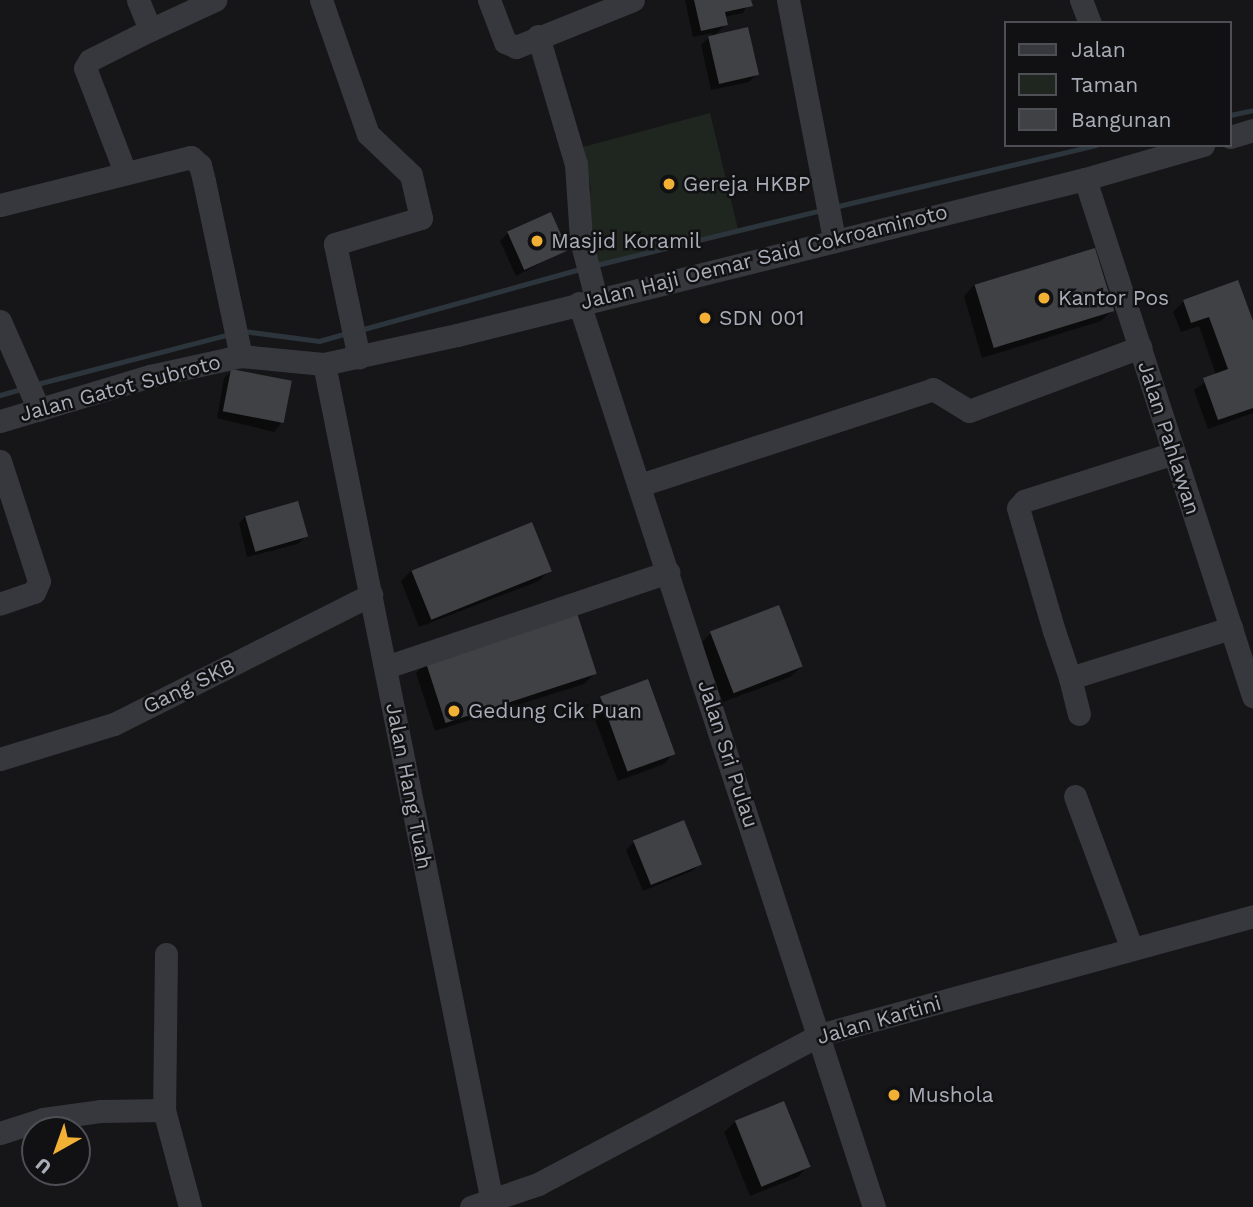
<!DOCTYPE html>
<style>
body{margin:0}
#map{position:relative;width:1253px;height:1207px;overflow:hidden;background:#161618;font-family:"Work Sans",sans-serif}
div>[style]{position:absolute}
.green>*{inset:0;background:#1e261f}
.shadow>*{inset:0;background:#0007}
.stream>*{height:5px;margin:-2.5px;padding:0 2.5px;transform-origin:2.5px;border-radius:2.5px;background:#2c353c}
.building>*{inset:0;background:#404145;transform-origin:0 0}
.minor>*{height:23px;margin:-11.5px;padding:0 11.5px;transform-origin:11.5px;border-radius:11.5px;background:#37383d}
.dots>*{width:19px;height:19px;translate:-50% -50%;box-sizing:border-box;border:4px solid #111113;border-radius:50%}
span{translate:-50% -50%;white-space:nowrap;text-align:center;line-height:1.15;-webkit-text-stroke:5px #111113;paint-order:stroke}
.poi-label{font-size:21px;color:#a8adb8}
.left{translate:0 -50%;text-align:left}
.street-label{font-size:21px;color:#a8adb8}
.legend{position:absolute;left:1004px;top:21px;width:228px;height:126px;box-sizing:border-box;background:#111113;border:2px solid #4d4f55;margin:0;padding:9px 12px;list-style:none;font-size:21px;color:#a8adb8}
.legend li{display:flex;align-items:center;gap:14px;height:35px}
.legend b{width:35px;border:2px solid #4d4f55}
.north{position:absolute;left:21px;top:1116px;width:70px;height:70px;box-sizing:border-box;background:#111113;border:2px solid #4d4f55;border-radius:50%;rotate:220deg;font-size:19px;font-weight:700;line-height:28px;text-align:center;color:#a8adb8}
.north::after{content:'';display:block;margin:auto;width:24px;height:32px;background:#f2b134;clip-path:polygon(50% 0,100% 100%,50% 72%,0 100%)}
</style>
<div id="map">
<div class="green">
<div style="clip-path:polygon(710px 113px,738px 229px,595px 266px,584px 236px,591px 189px,583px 147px)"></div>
</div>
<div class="shadow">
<div style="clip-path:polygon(685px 0,750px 0,743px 13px,724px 17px,726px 24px,714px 36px,757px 74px,749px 82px,711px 90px,701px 45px,713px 33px,693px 37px)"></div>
<div style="clip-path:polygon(508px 233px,566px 250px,516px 276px,500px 241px)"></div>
<div style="clip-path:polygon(974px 285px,1112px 311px,1101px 321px,982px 358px,964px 296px)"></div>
<div style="clip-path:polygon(1184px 301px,1253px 326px,1253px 413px,1208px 429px,1194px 390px,1216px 375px,1199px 326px,1181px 332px,1173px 312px)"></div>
<div style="clip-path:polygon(232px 371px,281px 424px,274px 432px,217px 418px,224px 378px)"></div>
<div style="clip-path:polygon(246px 516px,306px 536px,298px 544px,247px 557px,239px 523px)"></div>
<div style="clip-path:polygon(412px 570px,549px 571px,539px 581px,419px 627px,401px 581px)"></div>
<div style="clip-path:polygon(711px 633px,801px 667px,790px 677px,723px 702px,701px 643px)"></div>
<div style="clip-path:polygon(426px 663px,595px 673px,584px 684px,435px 731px,416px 673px)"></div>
<div style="clip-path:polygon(601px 699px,674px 753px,664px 764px,618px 781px,591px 709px)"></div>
<div style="clip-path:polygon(634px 842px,700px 864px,692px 871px,643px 891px,626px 850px)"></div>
<div style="clip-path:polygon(735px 1122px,808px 1166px,798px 1177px,750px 1196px,724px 1132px)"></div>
</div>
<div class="stream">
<div style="left:1230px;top:115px;width:24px;rotate:-12deg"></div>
<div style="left:834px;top:207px;width:269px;rotate:-13.3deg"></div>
<div style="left:592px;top:266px;width:236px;rotate:-13.7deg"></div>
<div style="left:360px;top:330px;width:231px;rotate:-15.5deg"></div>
<div style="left:243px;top:331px;width:77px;rotate:7.5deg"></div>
<div style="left:319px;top:341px;width:29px;rotate:-16deg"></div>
<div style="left:33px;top:385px;width:203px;rotate:-14.5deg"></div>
<div style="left:0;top:395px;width:25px;rotate:-16deg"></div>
</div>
<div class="building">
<div style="clip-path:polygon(694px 0,751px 0,753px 6px,725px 12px,728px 25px,701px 31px)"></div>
<div style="left:748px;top:27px;width:49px;height:41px;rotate:77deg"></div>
<div style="left:551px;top:212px;width:42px;height:48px;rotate:66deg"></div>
<div style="left:1095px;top:248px;width:66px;height:126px;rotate:73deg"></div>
<div style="clip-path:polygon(1238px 280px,1253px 321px,1253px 408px,1218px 420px,1203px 378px,1228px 369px,1209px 317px,1191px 323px,1183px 300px)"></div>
<div style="left:231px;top:369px;width:62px;height:43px;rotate:11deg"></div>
<div style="left:298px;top:501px;width:37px;height:55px;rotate:74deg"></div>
<div style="left:532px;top:522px;width:53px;height:130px;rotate:68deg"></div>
<div style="left:779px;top:605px;width:66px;height:74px;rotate:69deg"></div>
<div style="left:577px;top:613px;width:64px;height:159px;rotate:72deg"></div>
<div style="left:648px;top:679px;width:80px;height:51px;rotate:70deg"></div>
<div style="left:684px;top:820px;width:48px;height:55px;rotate:68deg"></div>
<div style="left:784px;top:1101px;width:71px;height:53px;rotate:68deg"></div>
</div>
<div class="minor">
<div style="left:138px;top:0;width:32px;rotate:68deg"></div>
<div style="left:150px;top:30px;width:72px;rotate:-24.8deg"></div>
<div style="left:321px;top:0;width:142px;rotate:70.7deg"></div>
<div style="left:368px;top:134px;width:59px;rotate:43.6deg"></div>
<div style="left:411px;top:175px;width:44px;rotate:76.9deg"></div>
<div style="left:421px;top:218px;width:90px;rotate:163.2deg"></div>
<div style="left:335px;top:244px;width:116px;rotate:78.1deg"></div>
<div style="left:489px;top:0;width:45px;rotate:69.1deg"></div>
<div style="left:505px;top:42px;width:12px;rotate:24deg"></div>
<div style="left:516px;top:47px;width:126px;rotate:-21.9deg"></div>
<div style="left:788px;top:0;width:243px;rotate:79.1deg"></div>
<div style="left:1081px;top:0;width:25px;rotate:69deg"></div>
<div style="left:538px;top:36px;width:134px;rotate:73.5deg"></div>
<div style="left:576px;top:164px;width:76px;rotate:86.2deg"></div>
<div style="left:581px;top:240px;width:60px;rotate:75.5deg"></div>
<div style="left:1230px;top:137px;width:24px;rotate:-17deg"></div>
<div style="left:125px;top:172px;width:111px;rotate:-111deg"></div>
<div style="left:85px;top:68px;width:9px;rotate:-58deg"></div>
<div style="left:90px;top:60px;width:67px;rotate:-26.6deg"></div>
<div style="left:1085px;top:179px;width:544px;rotate:72deg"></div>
<div style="left:0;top:205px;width:197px;rotate:-14.1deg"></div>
<div style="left:191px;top:157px;width:12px;rotate:42deg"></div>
<div style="left:200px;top:165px;width:16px;rotate:76deg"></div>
<div style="left:204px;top:181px;width:179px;rotate:78.1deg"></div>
<div style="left:579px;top:303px;width:951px;rotate:71.93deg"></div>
<div style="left:0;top:321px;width:97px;rotate:66.3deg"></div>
<div style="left:324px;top:364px;width:860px;rotate:78.66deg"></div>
<div style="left:0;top:421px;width:157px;rotate:-16.7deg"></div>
<div style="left:150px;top:376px;width:93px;rotate:-12.4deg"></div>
<div style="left:241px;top:356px;width:83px;rotate:5.5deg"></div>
<div style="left:324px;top:364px;width:136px;rotate:-12.3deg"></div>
<div style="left:457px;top:335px;width:647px;rotate:-13.95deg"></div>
<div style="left:1085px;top:179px;width:123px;rotate:-16.1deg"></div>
<div style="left:1174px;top:453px;width:157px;rotate:162.3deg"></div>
<div style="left:1024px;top:501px;width:9px;rotate:131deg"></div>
<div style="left:1018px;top:508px;width:128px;rotate:73.7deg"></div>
<div style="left:1054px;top:631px;width:50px;rotate:71.2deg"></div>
<div style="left:1070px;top:678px;width:169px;rotate:-17.3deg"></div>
<div style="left:0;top:461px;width:126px;rotate:72deg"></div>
<div style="left:39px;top:581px;width:12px;rotate:114deg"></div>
<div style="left:34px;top:592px;width:36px;rotate:161deg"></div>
<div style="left:640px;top:485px;width:308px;rotate:-18.1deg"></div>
<div style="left:933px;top:389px;width:42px;rotate:31.4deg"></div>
<div style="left:969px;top:411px;width:183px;rotate:-20.5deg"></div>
<div style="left:386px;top:667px;width:298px;rotate:-18.6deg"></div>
<div style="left:1070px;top:678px;width:37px;rotate:76deg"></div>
<div style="left:0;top:759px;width:119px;rotate:-17.1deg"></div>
<div style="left:114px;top:724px;width:288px;rotate:-26.7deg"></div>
<div style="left:1075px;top:796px;width:163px;rotate:69.6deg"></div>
<div style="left:166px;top:954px;width:156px;rotate:90.7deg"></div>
<div style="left:164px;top:1110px;width:100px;rotate:75deg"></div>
<div style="left:0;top:1133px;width:45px;rotate:-18deg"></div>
<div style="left:43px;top:1119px;width:59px;rotate:-7.9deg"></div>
<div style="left:101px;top:1111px;width:63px;rotate:-0.9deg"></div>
<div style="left:471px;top:1207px;width:71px;rotate:-18.9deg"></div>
<div style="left:538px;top:1184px;width:318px;rotate:-27.9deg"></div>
<div style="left:819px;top:1035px;width:450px;rotate:-15.3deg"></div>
</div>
<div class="dots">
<div style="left:669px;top:184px;background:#f2b134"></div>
<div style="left:537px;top:241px;background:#f2b134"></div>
<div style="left:1044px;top:298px;background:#f2b134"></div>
<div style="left:705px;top:318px;background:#f2b134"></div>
<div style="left:454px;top:711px;background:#f2b134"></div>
<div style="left:894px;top:1095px;background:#f2b134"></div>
</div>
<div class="poi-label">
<span class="left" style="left:683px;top:184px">Gereja HKBP</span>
<span class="left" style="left:551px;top:241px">Masjid Koramil</span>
<span class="left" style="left:1058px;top:298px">Kantor Pos</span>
<span class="left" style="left:719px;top:318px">SDN 001</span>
<span class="left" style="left:468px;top:711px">Gedung Cik Puan</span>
<span class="left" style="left:908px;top:1095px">Mushola</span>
</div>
<div class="street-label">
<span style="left:764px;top:257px;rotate:-14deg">Jalan Haji Oemar Said Cokroaminoto</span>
<span style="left:120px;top:388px;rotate:-15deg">Jalan Gatot Subroto</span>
<span style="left:1169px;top:438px;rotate:72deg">Jalan Pahlawan</span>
<span style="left:189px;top:686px;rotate:-26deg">Gang SKB</span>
<span style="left:728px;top:754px;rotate:72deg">Jalan Sri Pulau</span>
<span style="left:409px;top:786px;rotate:79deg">Jalan Hang Tuah</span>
<span style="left:879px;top:1020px;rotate:-16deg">Jalan Kartini</span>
</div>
<ul class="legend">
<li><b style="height:9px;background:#37383d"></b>Jalan</li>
<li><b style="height:19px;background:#1e261f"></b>Taman</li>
<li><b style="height:19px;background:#404145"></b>Bangunan</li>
</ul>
<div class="north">U</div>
</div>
